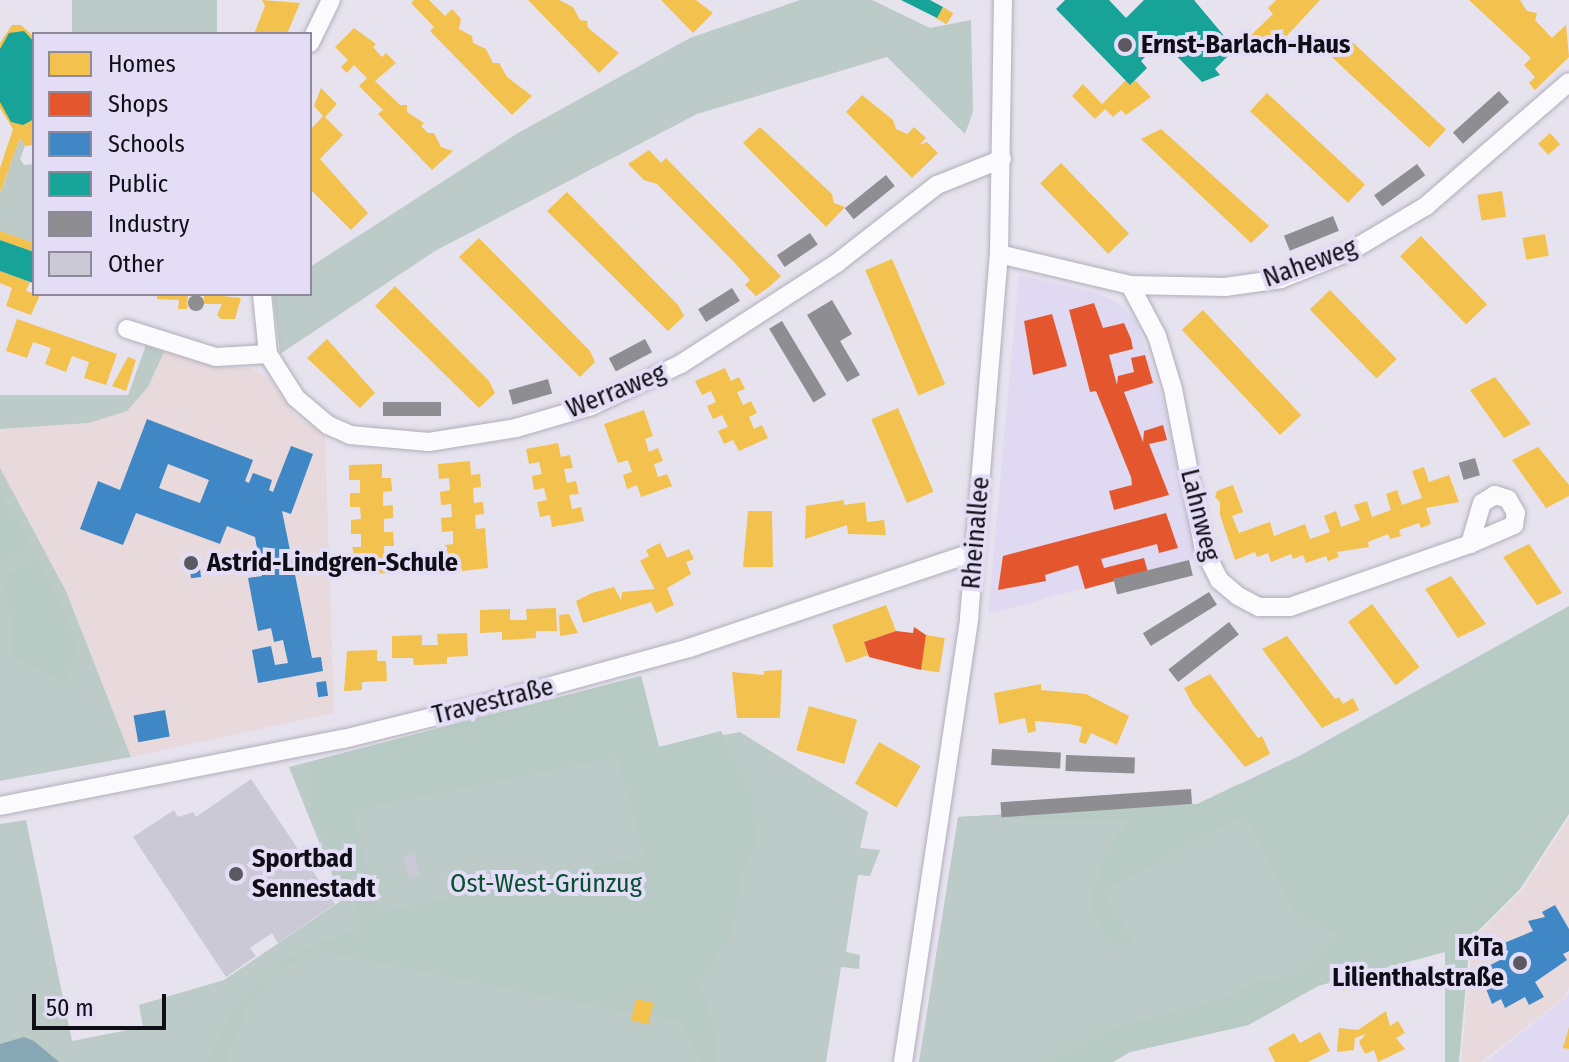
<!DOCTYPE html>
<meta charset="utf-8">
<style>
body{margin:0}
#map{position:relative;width:1569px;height:1062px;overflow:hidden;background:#e6e3ef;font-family:"Fira Sans Condensed",sans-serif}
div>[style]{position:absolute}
.built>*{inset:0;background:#dfdaf1}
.education>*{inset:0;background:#e8d9dc}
.green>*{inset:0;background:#bccbc7;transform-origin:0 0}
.forest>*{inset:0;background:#b7cbc4}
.water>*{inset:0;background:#88a7b5}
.homes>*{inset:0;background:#f2c14e;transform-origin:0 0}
.shops>*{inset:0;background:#e4572e}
.schools>*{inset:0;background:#3f88c5;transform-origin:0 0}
.public>*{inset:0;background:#17a398}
.industry>*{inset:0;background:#8d8d92;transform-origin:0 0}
.round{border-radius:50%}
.building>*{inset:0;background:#ccc9d6;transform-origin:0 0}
.roads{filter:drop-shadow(0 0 2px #b1aeb8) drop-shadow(0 0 2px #b1aeb8)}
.minor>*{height:18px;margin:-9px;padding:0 9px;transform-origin:9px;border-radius:9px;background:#fbfbfd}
.dots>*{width:22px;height:22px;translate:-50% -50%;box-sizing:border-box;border:4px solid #e3ddf5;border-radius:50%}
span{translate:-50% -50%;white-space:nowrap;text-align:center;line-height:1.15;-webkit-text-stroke:8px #e3ddf5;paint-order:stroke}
.poi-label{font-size:26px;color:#0f0d15;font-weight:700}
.left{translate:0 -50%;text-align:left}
.right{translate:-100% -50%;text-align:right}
.street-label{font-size:26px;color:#0f0d15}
.park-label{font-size:26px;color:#095032}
.legend{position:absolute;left:32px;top:32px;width:280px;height:264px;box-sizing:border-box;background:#e3ddf5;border:2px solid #8e8a9b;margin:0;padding:10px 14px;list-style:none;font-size:24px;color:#0f0d15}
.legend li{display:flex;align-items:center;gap:16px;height:40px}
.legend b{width:40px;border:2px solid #8e8a9b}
.scale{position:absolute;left:32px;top:994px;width:134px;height:36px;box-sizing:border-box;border:4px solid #0f0d15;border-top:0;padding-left:10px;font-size:24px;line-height:28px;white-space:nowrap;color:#0f0d15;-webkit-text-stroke:6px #e3ddf5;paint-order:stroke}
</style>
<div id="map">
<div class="built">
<div style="clip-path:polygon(1019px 275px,1096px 293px,1113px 300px,1136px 320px,1164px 405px,1197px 558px,988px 614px)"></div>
<div style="clip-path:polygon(1569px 992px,1569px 1062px,1485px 1062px,1566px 997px)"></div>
</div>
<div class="education">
<div style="clip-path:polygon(164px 352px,220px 367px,252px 368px,270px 380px,295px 415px,325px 435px,334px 713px,131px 757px,66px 591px,0 468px,0 429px,89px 423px,148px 387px)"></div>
<div style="clip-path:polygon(1569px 818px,1569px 986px,1565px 997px,1481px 1062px,1461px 1062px,1472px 940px,1522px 890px)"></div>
</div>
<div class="green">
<div style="left:72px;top:0;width:145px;height:34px"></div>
<div style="clip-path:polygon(800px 0,872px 0,930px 28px,971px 20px,973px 112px,965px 134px,887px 57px,697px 114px,435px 251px,280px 354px,273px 294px,310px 294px,310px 267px,518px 133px,690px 38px)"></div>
<div style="clip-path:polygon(20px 138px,25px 146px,20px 159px,24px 165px,34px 164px,34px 243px,0 231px,0 194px)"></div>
<div style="clip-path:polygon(146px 345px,164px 352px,148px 387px,127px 411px,89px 423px,0 429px,0 395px,128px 395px)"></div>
<div style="clip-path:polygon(0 468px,66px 591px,131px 757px,0 781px)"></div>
<div style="clip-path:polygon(641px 676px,659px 747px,740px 732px,868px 812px,860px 848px,880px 850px,870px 876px,858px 875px,846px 952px,860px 955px,859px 969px,841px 967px,826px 1062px,0 1062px,0 824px,26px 820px,72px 1041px,143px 1027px,139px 1005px,224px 980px,342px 900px,289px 767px)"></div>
<div style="clip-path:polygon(1239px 784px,1338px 936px,1318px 986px,1248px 1025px,1130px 1052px,1113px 1062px,919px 1062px,958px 817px,1197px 804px)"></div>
</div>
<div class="forest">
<div style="clip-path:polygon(0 491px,31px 545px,0 565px)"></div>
<div style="clip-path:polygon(36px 557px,77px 642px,66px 685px,13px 656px,9px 595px,0 579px)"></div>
<div style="clip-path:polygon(1569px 606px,1569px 814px,1520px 889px,1470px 939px,1459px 1062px,1445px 1062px,1445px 952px,1318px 986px,1248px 1025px,1130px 1052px,1113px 1062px,1044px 1062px,1111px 1028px,1233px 996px,1253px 981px,1293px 976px,1338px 936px,1298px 918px,1245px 816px,1104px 890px,1132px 943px,1115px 947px,1106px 939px,1090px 904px,1106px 851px,1128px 820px,958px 817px,1198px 804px,1301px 755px)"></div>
<div style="clip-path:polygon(evenodd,641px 676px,659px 747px,721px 731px,752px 792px,755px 841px,741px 878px,733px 930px,700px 982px,716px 1038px,714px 1062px,703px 1062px,678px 1019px,651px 1017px,636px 999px,633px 1013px,313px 950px,274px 976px,247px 1008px,225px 1062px,207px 1062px,233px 1009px,270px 969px,311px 946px,361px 928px,359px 914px,311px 814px,310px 762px,641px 676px,617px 757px,644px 856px,378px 913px,353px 811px,617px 757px)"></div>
</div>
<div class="water">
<div style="clip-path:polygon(24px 1037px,34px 1041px,59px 1062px,0 1062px,0 1044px)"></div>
</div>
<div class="homes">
<div style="clip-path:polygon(262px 0,300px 3px,287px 34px,254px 34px,265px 6px)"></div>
<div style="clip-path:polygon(414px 0,429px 0,445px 16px,452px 9px,461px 19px,459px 29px,472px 36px,473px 43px,486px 49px,493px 63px,499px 63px,507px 77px,532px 96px,512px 115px,430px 31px,434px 27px,411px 3px)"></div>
<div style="clip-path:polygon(528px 0,559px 0,573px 7px,580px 20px,587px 21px,588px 28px,619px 53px,599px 73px)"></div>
<div style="clip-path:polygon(661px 0,696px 0,713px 13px,693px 33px)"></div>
<div style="clip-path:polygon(1276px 0,1320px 0,1272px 52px,1269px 49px,1264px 54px,1248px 38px,1273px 14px,1268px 8px)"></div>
<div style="clip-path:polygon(1469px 0,1520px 0,1527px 11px,1537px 13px,1535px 20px,1552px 38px,1566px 25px,1569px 57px,1535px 90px,1529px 83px,1535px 77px,1524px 65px,1531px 58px)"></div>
<div style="left:943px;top:7px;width:12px;height:13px;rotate:31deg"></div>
<div style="clip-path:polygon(12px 25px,21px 25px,34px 37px,34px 145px,25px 146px,20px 138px,0 193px,0 168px,13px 129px,0 108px,0 43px)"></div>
<div style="clip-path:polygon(354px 28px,376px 44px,373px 47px,382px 57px,386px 53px,396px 63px,375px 81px,400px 105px,407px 105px,407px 112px,424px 123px,421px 126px,428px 133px,434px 133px,441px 147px,453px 151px,432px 170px,378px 114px,383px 110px,359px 86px,367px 78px,354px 65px,347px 73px,341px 67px,348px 60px,335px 47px)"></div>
<div style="left:1348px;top:38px;width:134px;height:25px;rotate:43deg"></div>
<div style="clip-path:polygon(1126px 80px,1130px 85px,1135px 80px,1151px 97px,1126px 115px,1121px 110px,1113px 117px,1105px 109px,1095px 119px,1072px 96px,1083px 84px,1102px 104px)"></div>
<div style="clip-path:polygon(321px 88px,337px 104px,325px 117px,343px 135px,320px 159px,368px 213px,351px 230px,310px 189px,310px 130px,323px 116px,314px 106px)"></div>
<div style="left:1267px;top:93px;width:134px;height:25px;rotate:43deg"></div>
<div style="clip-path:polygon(862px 95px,893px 120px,896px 129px,907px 134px,914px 127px,926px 138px,919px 145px,927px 142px,938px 153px,912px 178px,846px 112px)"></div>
<div style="clip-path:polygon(760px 127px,832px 194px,834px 203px,845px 207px,826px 227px,743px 143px)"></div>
<div style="clip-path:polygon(1161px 129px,1269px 226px,1251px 243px,1141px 139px)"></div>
<div style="left:1550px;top:133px;width:15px;height:16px;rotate:48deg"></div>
<div style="clip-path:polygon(649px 150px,661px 163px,666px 158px,781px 276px,769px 287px,756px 296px,745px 285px,750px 280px,733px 261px,657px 184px,644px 180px,628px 164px)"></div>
<div style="left:1061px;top:163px;width:98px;height:29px;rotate:46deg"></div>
<div style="left:1502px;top:191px;width:26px;height:25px;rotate:81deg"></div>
<div style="clip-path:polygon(567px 192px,678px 305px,684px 316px,668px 331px,547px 211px)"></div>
<div style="clip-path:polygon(0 231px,34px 243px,34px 252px,0 240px)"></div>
<div style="left:1545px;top:234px;width:22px;height:23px;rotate:80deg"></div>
<div style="left:1421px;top:236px;width:95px;height:29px;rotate:46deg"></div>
<div style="clip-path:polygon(479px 238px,590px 351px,595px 362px,580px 377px,459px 257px)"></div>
<div style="left:892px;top:259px;width:136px;height:29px;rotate:67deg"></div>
<div style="clip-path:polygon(0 271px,30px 282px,26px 291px,40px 295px,31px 315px,6px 306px,12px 288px,0 283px)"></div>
<div style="clip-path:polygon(395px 286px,489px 381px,495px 393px,479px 408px,375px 306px)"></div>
<div style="left:1330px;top:290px;width:96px;height:28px;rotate:46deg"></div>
<div style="clip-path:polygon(157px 294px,188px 294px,187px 309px,178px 309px,179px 300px,157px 299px)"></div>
<div style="clip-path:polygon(204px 294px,241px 298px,235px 319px,221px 319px,217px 315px,222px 304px,204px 304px)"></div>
<div style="left:1203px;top:310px;width:144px;height:29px;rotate:47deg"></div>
<div style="clip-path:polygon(17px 319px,117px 354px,106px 385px,84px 378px,89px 362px,72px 356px,66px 372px,45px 364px,51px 348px,33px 342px,27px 358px,6px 351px)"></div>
<div style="clip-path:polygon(327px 339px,375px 393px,360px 408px,307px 358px)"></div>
<div style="clip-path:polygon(128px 357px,136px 360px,126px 391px,112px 386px)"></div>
<div style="clip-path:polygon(725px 368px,731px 381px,739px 377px,745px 389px,737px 392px,743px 405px,751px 401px,757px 413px,749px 417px,754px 429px,762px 425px,768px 438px,739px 451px,733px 440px,724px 444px,718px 431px,728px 427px,722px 415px,713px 419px,707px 406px,716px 402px,711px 391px,702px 395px,695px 381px)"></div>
<div style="clip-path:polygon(1495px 377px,1531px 424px,1504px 438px,1470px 390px)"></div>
<div style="left:898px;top:408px;width:91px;height:29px;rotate:67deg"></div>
<div style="clip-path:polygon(644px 410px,653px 436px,645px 439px,649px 452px,658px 448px,663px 461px,654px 464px,658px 477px,667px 474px,672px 486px,641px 497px,637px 485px,627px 489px,623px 475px,632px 472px,628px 460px,618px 463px,604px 424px)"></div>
<div style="clip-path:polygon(558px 443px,561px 457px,570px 455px,573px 468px,564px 469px,567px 483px,576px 481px,579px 494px,569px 495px,572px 509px,581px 507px,584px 521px,552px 527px,550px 515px,540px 517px,537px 502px,547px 500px,544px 488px,534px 490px,532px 476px,542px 474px,539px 462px,529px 464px,526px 449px)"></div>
<div style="clip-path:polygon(1538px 447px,1569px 485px,1569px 496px,1546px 508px,1512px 460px)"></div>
<div style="clip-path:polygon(470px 461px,471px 475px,480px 474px,481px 487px,473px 488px,474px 503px,483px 502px,484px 514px,475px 515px,476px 529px,485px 528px,488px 568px,454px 572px,445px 545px,453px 544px,453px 531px,442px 532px,441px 518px,452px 517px,451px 504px,441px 505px,440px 492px,450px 490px,449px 478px,439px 479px,438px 464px)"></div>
<div style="clip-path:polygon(382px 464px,382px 478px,391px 478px,392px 491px,383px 492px,383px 506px,393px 505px,393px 518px,384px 519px,384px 532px,393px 532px,394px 546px,384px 546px,385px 560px,394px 559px,395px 573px,360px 574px,352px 547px,361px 547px,361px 534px,351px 534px,351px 520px,361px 519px,360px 507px,350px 507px,350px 493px,360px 493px,360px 480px,349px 480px,349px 465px)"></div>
<div style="clip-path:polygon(1424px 467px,1429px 482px,1449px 475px,1459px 502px,1426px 508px,1431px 524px,1421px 528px,1419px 523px,1399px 530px,1401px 536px,1390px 539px,1388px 534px,1368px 542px,1369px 547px,1337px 552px,1339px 557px,1328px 561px,1326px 556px,1306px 563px,1303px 555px,1293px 559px,1291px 554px,1271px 562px,1268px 553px,1257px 557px,1255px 552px,1235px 560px,1220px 515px,1220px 502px,1215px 497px,1217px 491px,1233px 485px,1243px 512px,1232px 516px,1239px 533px,1270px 522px,1274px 536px,1305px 524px,1310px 539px,1330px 532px,1324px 516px,1336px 511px,1341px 527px,1360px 520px,1354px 505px,1367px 501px,1372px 517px,1391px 510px,1386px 494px,1397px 490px,1402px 505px,1422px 498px,1412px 471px)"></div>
<div style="clip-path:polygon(844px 500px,844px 505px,865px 502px,867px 522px,884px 520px,886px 535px,848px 534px,847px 525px,805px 539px,806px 506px)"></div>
<div style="clip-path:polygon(748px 511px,772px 511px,773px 567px,743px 567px)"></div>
<div style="clip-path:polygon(660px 543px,667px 558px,689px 549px,694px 559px,686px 562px,691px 574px,667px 588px,674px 605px,656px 613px,651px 602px,583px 623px,576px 601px,592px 593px,614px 587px,621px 600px,622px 592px,655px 589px,640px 561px,649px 556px,646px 550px)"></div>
<div style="clip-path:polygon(1529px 544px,1562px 593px,1537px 605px,1503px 557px)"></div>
<div style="clip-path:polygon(1451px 576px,1486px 624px,1458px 638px,1425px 589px)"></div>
<div style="left:1372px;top:604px;width:79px;height:30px;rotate:53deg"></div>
<div style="clip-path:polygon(886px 605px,896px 631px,864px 642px,868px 655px,846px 663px,832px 625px)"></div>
<div style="clip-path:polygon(556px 608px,557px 631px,536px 631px,536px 638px,502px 640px,502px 632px,480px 633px,480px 610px,510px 609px,510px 620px,527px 620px,526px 609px)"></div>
<div style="clip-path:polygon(569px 614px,578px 633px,560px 636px,559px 615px)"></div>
<div style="clip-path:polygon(467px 633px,468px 656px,447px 657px,447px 664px,414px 665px,413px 658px,392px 658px,392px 636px,422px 635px,422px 645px,438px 645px,437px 634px)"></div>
<div style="left:926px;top:635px;width:19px;height:35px;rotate:9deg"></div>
<div style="clip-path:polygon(1287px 636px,1335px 699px,1339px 697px,1343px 704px,1353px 698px,1359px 710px,1322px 728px,1262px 649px)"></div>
<div style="clip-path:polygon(377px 650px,377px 661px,386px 661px,387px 681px,362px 682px,362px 690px,344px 691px,347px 651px)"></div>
<div style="clip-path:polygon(782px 670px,780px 718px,737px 718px,732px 672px,764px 675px,764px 671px)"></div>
<div style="clip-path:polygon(1210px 674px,1258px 738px,1262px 736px,1270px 754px,1245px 767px,1193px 705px,1184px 688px)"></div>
<div style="clip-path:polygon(1041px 684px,1041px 690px,1086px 694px,1129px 716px,1117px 745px,1091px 733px,1086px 744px,1079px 742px,1082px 727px,1070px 724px,1035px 721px,1036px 731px,1028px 733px,1025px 718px,999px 724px,994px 693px)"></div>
<div style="left:809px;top:706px;width:50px;height:46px;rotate:16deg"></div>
<div style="left:879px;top:742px;width:48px;height:48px;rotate:30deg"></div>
<div style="clip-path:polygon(1355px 976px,1353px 988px,1343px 991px,1344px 979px)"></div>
<div style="left:636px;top:999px;width:18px;height:22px;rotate:13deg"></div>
<div style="clip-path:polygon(1386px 1011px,1390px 1026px,1398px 1021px,1405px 1033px,1396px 1038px,1405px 1049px,1378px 1062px,1374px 1050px,1365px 1054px,1359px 1042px,1366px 1034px,1355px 1038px,1354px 1050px,1337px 1052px,1339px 1028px,1358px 1030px)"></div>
<div style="clip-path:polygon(1569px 1027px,1569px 1049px,1563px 1048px)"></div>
<div style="clip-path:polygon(1320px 1032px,1330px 1051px,1308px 1062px,1275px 1062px,1268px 1048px,1294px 1033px,1300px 1043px)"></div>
</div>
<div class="shops">
<div style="clip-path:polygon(1094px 303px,1103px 328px,1124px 323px,1131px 339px,1133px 349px,1109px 355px,1117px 385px,1118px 376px,1134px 372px,1131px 358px,1145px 355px,1153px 383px,1124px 392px,1143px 442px,1144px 431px,1163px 425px,1167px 440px,1149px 444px,1169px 495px,1114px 510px,1109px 491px,1132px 485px,1131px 477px,1096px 391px,1090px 392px,1069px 310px)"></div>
<div style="clip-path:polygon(1052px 314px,1067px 366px,1033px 375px,1024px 321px)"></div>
<div style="clip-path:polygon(1166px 513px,1178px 548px,1159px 553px,1157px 544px,1101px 559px,1104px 568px,1144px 558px,1148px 572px,1085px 589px,1078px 565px,1045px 575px,1046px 581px,998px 590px,1003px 556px)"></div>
<div style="clip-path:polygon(914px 627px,926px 635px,921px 670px,869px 657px,864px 642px,896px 631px,913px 633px)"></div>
</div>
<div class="schools">
<div style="clip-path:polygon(evenodd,147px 419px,253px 460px,245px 481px,249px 483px,253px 473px,272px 480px,269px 490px,273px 492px,291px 446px,313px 454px,291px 514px,282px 511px,312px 658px,321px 657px,323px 671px,258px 683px,252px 650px,271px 646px,275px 665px,288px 663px,283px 640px,274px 642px,271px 628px,258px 631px,248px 578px,262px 576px,255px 537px,227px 526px,220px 544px,136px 513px,123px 545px,80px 529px,98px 481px,120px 490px,147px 419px,168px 464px,209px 480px,200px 503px,159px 488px,168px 464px)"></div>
<div style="left:200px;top:569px;width:8px;height:10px;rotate:83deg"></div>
<div style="left:326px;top:681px;width:15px;height:10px;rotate:82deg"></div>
<div style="left:165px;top:710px;width:27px;height:32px;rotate:80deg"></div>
<div style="clip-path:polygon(1555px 905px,1569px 929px,1569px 951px,1563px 954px,1567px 960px,1535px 982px,1544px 997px,1529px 1005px,1525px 997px,1505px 1008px,1501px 999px,1492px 1004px,1479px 971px,1504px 958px,1497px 946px,1533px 931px,1528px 921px,1545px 917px,1542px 912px)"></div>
</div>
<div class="public">
<div style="clip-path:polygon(901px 0,930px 0,943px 7px,937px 18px)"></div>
<div style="clip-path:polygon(1065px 0,1109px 0,1126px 18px,1144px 0,1194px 0,1235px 49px,1215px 69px,1220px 75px,1202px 82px,1162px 41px,1141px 61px,1147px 68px,1130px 85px,1056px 9px)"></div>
<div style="clip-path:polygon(24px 31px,34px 42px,34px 119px,23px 125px,11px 122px,0 102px,0 49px,9px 33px)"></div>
<div style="clip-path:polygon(0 240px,34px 252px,33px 283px,0 271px)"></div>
</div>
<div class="industry">
<div style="left:1499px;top:91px;width:15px;height:62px;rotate:48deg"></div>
<div style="left:1417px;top:164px;width:14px;height:53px;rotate:54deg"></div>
<div style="left:886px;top:175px;width:14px;height:53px;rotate:51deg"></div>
<div style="left:1333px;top:216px;width:16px;height:53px;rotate:68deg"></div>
<div style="left:810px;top:233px;width:14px;height:40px;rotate:56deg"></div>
<div style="left:732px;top:288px;width:15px;height:40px;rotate:58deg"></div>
<div class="round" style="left:188px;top:295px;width:16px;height:16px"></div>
<div style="clip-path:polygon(832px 300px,852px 334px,840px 341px,860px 375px,847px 382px,807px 315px)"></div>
<div style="left:782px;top:321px;width:86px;height:15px;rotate:59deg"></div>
<div style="left:645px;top:339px;width:15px;height:41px;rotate:62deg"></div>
<div style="left:548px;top:379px;width:15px;height:41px;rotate:74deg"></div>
<div style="left:383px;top:402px;width:58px;height:14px"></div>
<div style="left:1475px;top:458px;width:18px;height:17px;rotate:74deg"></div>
<div style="left:1189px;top:560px;width:16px;height:78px;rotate:76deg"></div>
<div style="left:1209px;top:592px;width:15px;height:78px;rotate:58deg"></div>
<div style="left:1229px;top:622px;width:16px;height:77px;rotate:52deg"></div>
<div style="left:992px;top:749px;width:69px;height:16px;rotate:3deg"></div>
<div style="left:1066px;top:755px;width:69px;height:16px;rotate:2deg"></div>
<div style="left:1191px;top:789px;width:15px;height:191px;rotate:86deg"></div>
</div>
<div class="building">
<div style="clip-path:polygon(251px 779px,335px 904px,278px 943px,272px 933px,250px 948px,256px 956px,226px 977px,133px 837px,174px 810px,178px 817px,193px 812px,196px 817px)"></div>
<div style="left:414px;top:853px;width:23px;height:12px;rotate:75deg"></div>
</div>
<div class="roads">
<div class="minor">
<div style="left:310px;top:43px;width:48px;rotate:-64deg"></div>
<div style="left:999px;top:254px;width:135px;rotate:13.3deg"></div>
<div style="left:1130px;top:285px;width:95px;rotate:1.2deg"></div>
<div style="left:1225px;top:287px;width:57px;rotate:-8.1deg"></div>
<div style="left:1281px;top:279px;width:73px;rotate:-21.7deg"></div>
<div style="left:1349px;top:252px;width:90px;rotate:-30.9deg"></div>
<div style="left:1426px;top:206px;width:189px;rotate:-40.9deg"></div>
<div style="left:1130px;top:285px;width:58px;rotate:62.1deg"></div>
<div style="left:1157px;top:336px;width:55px;rotate:73.2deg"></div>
<div style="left:1173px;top:389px;width:164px;rotate:79.1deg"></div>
<div style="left:1204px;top:550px;width:34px;rotate:63deg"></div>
<div style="left:1219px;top:580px;width:25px;rotate:40deg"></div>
<div style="left:1238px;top:596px;width:24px;rotate:28deg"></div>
<div style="left:1259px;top:607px;width:31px"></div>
<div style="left:1290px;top:607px;width:191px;rotate:-19.3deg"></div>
<div style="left:1470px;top:544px;width:48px;rotate:-23.4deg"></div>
<div style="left:1514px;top:525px;width:12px;rotate:-81deg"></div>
<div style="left:1516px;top:513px;width:16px;rotate:-120deg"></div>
<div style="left:1508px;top:499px;width:14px;rotate:-163deg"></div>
<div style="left:1495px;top:495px;width:15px;rotate:148deg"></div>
<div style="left:1482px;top:503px;width:43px;rotate:106.3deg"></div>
<div style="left:262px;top:294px;width:60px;rotate:84.3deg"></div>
<div style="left:268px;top:354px;width:52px;rotate:57.5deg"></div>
<div style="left:296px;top:398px;width:42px;rotate:40.2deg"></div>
<div style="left:328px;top:425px;width:24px;rotate:24deg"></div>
<div style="left:350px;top:435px;width:79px;rotate:5.1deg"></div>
<div style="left:429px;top:442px;width:88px;rotate:-9.1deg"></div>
<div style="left:516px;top:428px;width:78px;rotate:-16.3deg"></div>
<div style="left:591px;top:406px;width:99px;rotate:-25deg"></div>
<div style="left:681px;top:364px;width:186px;rotate:-32.9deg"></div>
<div style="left:837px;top:263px;width:127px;rotate:-38deg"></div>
<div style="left:937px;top:185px;width:70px;rotate:-21.8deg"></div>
<div style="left:127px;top:329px;width:93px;rotate:17.5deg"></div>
<div style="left:216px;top:357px;width:52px;rotate:-3.3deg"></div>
<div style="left:0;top:806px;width:349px;rotate:-11.1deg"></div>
<div style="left:343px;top:739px;width:142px;rotate:-13.8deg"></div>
<div style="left:481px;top:705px;width:216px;rotate:-15.3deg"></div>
<div style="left:689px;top:648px;width:301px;rotate:-18.6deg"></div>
<div style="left:903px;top:1062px;width:449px;rotate:-81.5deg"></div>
<div style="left:969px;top:618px;width:365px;rotate:-85.3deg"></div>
<div style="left:999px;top:254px;width:254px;rotate:-89.1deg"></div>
</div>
</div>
<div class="dots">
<div style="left:1125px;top:45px;background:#5a5861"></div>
<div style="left:191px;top:563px;background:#5a5861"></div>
<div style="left:236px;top:874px;background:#5a5861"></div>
<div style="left:1520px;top:963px;background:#5a5861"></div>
</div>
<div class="poi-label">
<span class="left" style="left:1141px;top:45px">Ernst-Barlach-Haus</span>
<span class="left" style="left:207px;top:563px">Astrid-Lindgren-Schule</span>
<span class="left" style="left:252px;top:874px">Sportbad<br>Sennestadt</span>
<span class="right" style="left:1504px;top:963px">KiTa<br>Lilienthalstraße</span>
</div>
<div class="street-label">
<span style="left:1310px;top:263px;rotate:-20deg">Naheweg</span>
<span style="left:616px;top:391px;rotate:-22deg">Werraweg</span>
<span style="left:1200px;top:515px;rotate:76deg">Lahnweg</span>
<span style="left:976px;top:533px;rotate:-85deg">Rheinallee</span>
<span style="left:493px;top:701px;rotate:-14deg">Travestraße</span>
</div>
<div class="park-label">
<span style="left:546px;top:884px">Ost-West-Grünzug</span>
</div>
<ul class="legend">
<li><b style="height:22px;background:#f2c14e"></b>Homes</li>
<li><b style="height:22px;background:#e4572e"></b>Shops</li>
<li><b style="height:22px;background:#3f88c5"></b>Schools</li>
<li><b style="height:22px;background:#17a398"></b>Public</li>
<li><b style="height:22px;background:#8d8d92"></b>Industry</li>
<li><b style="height:22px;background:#ccc9d6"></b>Other</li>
</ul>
<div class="scale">50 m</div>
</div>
